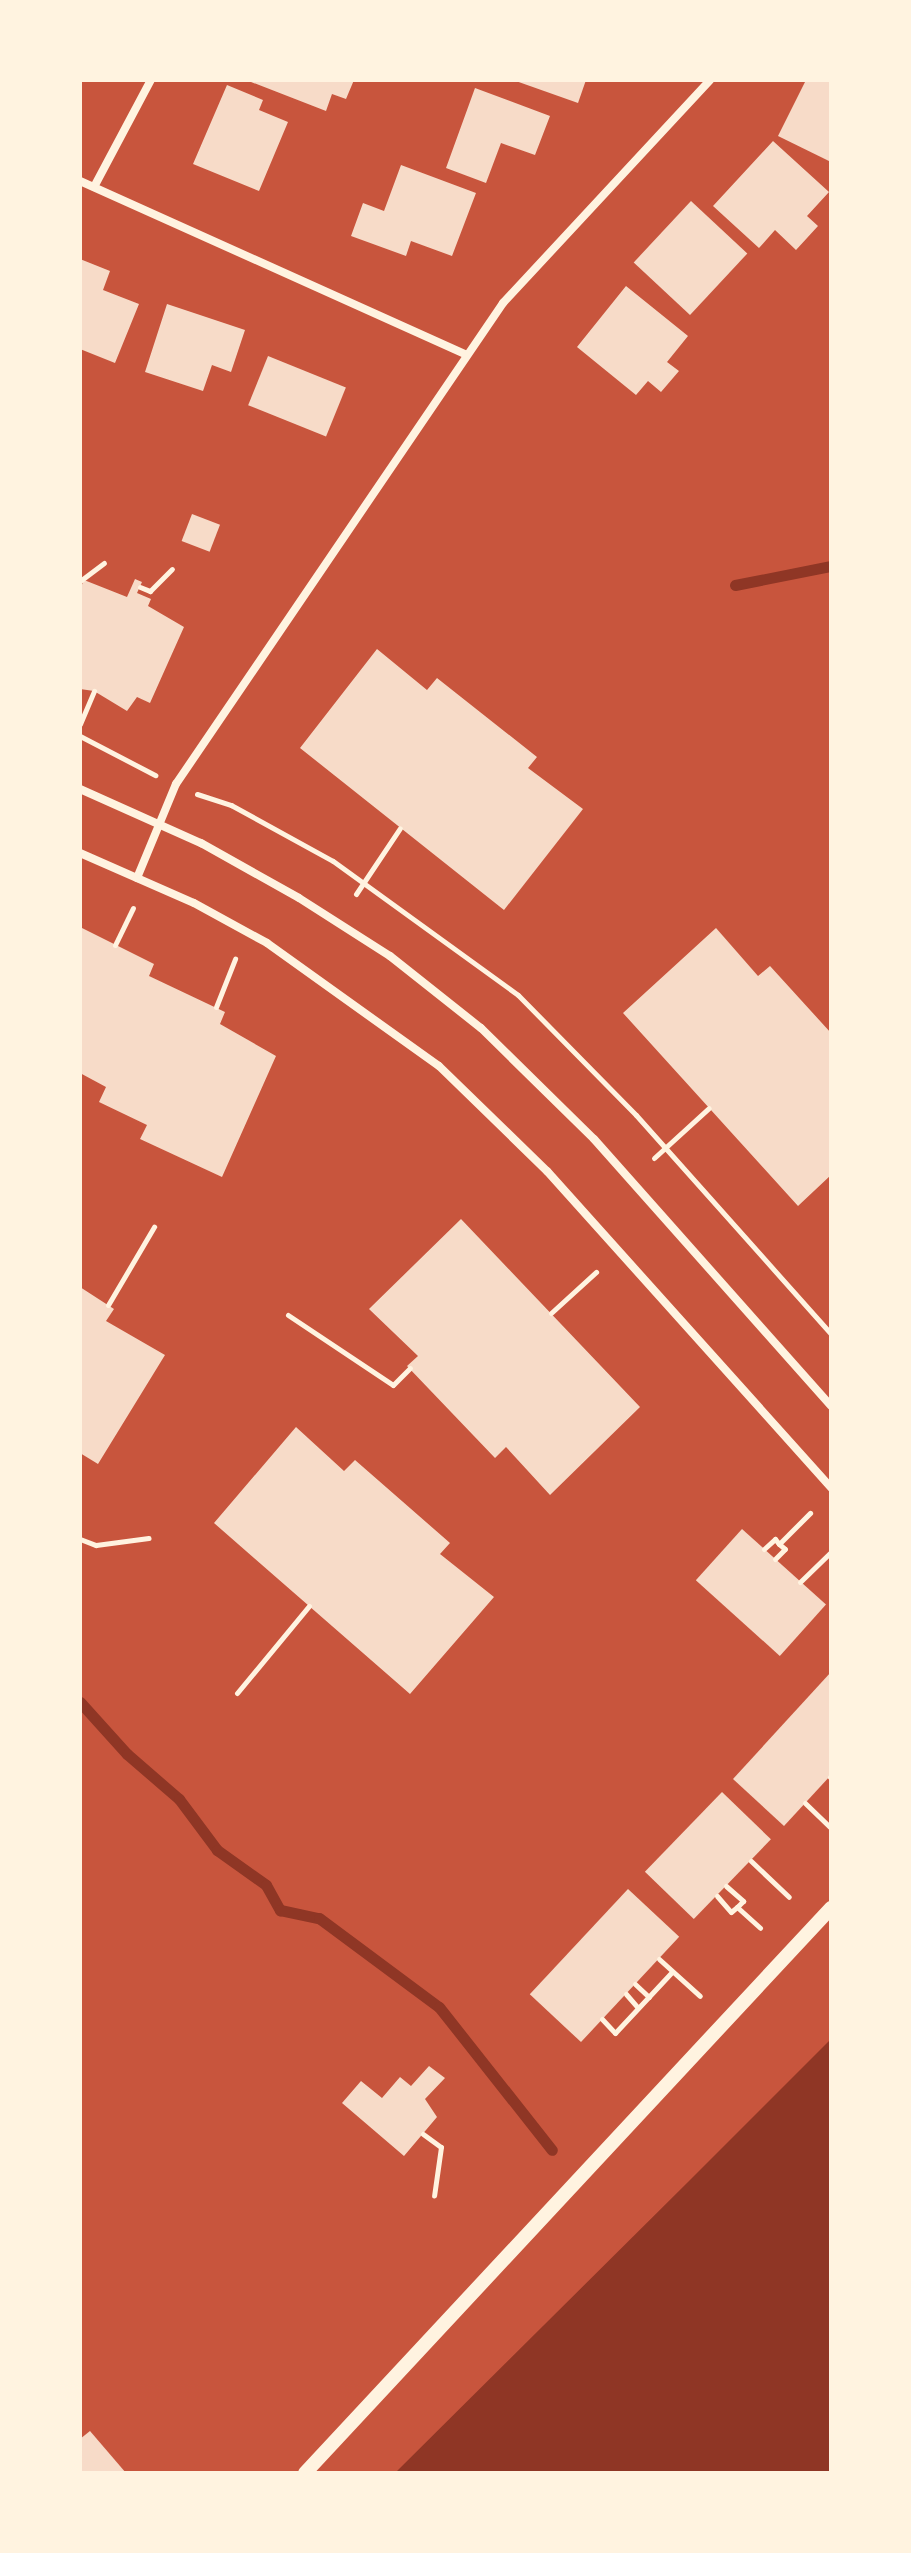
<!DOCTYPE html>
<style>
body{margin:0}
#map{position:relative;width:911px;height:2553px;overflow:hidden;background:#c8553d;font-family:Lato,sans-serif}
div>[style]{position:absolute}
.water>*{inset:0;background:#8f3625}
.stream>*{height:11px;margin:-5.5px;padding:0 5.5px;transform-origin:5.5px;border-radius:5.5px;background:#8f3625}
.building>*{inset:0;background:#f7dbc8;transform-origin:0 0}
.path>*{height:5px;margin:-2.5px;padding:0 2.5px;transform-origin:2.5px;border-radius:2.5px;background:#fff3e0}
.minor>*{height:8px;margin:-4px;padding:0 4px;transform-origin:4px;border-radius:4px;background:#fff3e0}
.tertiary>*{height:14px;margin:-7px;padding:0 7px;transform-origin:7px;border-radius:7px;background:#fff3e0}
span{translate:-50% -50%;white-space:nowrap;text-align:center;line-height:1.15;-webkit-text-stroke:7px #fff3e0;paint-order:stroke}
.frame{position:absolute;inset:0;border:82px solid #fff3e0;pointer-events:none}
</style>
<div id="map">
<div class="water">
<div style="clip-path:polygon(831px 2039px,831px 2473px,395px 2473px,688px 2182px)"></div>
</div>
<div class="stream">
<div style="left:735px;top:585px;width:98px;rotate:-11.2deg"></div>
<div style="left:80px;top:1702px;width:70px;rotate:47.9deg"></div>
<div style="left:127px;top:1754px;width:69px;rotate:40.9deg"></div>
<div style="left:179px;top:1799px;width:64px;rotate:53.3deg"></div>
<div style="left:217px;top:1850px;width:60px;rotate:35.5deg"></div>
<div style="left:266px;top:1885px;width:29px;rotate:61deg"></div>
<div style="left:280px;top:1910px;width:40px;rotate:12deg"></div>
<div style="left:319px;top:1918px;width:149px;rotate:36.6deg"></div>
<div style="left:439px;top:2007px;width:182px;rotate:51.7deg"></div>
</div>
<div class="building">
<div style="clip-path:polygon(246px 80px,354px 80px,346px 99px,332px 94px,326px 111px)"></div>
<div style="clip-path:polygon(513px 80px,586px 80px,578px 103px)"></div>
<div style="clip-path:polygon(806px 80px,831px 80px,831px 162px,778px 136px)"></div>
<div style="clip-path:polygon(227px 85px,263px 100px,259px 110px,288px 122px,259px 191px,193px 164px)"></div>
<div style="clip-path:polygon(475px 88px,550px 116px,535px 155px,501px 143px,486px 183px,446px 168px)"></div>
<div style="clip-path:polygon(773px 141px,829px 192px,807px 216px,818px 226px,796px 250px,775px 230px,759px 248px,713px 206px)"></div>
<div style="clip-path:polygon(401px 165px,476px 193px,452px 256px,411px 241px,406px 256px,351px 236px,363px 203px,384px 211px)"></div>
<div style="left:691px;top:201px;width:77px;height:84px;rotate:43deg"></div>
<div style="clip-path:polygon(80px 259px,110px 271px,103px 290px,139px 304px,115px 363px,80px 349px)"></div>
<div style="clip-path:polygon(626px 286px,688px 336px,667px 362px,679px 371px,661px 392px,648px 381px,636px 395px,577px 347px)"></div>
<div style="clip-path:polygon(167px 304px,245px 330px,231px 372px,212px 365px,203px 391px,145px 372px)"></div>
<div style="left:268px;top:356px;width:84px;height:53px;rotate:22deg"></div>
<div style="left:192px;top:514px;width:30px;height:29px;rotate:21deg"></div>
<div style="clip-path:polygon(135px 579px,142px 582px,137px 593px,151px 599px,148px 606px,184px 627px,150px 703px,137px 697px,127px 711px,94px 691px,80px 689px,80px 589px,84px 580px,127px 597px)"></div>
<div style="clip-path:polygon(377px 649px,427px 690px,437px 678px,537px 757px,528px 768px,583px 809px,504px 910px,300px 748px)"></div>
<div style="clip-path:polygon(80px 927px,154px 964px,149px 976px,225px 1012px,220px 1024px,276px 1056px,222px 1177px,140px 1139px,147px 1125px,99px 1102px,106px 1087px,80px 1073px)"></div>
<div style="clip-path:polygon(716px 928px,758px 976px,770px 966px,831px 1033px,831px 1175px,798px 1206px,623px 1013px)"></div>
<div style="clip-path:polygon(461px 1219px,640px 1407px,550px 1495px,506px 1447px,495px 1458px,407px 1366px,418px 1356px,369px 1309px)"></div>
<div style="clip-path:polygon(80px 1287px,114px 1309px,106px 1321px,165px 1355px,98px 1464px,80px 1453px)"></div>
<div style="clip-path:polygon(296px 1427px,344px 1471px,355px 1460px,450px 1543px,440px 1554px,494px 1597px,410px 1694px,214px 1523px)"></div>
<div style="left:742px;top:1529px;width:113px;height:69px;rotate:42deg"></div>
<div style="clip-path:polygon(831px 1672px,831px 1775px,784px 1826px,733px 1779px)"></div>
<div style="left:722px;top:1792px;width:68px;height:111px;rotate:44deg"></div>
<div style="left:628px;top:1889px;width:70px;height:144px;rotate:43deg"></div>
<div style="clip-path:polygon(429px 2066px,445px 2078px,425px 2099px,437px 2117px,404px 2156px,342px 2103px,361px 2081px,382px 2098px,400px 2077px,411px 2086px)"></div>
<div style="clip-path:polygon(90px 2431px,126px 2473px,80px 2473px,80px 2439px)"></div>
</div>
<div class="path">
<div style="left:80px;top:581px;width:30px;rotate:-37deg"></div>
<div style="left:140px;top:587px;width:11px;rotate:22deg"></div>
<div style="left:150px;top:591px;width:31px;rotate:-45deg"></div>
<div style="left:80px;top:724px;width:36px;rotate:-67deg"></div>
<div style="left:80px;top:736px;width:85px;rotate:27.5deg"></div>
<div style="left:197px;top:794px;width:36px;rotate:18deg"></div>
<div style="left:231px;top:805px;width:116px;rotate:28.8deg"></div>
<div style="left:333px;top:861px;width:228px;rotate:35.9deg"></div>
<div style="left:518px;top:995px;width:168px;rotate:45.5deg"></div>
<div style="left:636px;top:1115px;width:293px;rotate:48.3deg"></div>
<div style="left:356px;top:894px;width:79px;rotate:-56.3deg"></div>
<div style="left:115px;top:945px;width:41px;rotate:-64.1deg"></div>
<div style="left:216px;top:1007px;width:52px;rotate:-68.4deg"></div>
<div style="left:654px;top:1158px;width:74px;rotate:-42.3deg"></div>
<div style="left:108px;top:1305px;width:91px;rotate:-59.5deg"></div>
<div style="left:551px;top:1313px;width:61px;rotate:-42.3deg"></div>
<div style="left:288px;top:1315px;width:126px;rotate:33.7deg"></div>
<div style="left:393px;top:1385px;width:24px;rotate:-45deg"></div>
<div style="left:80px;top:1539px;width:17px;rotate:21deg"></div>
<div style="left:96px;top:1545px;width:53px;rotate:-7.5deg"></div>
<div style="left:764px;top:1549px;width:15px;rotate:-42deg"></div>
<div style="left:775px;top:1539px;width:6px;rotate:51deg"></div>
<div style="left:775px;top:1559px;width:14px;rotate:-45deg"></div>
<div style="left:785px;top:1549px;width:8px;rotate:-140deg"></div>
<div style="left:779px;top:1544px;width:44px;rotate:-45deg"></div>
<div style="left:800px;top:1582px;width:43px;rotate:-44.1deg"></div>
<div style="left:237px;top:1693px;width:113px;rotate:-50.4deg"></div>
<div style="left:830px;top:1777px;width:1px;rotate:45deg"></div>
<div style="left:805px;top:1803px;width:36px;rotate:44deg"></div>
<div style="left:751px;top:1861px;width:52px;rotate:43.5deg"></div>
<div style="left:726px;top:1886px;width:23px;rotate:41deg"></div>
<div style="left:743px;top:1901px;width:8px;rotate:135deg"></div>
<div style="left:717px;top:1896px;width:21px;rotate:49deg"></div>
<div style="left:731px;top:1912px;width:8px;rotate:-40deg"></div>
<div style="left:737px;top:1907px;width:31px;rotate:42deg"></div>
<div style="left:659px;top:1959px;width:55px;rotate:42.1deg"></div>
<div style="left:635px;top:1984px;width:19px;rotate:43deg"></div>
<div style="left:626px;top:1994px;width:18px;rotate:49deg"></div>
<div style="left:602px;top:2019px;width:19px;rotate:47deg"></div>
<div style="left:615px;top:2033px;width:82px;rotate:-47deg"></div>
<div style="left:423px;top:2134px;width:22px;rotate:36deg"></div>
<div style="left:441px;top:2147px;width:49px;rotate:98.1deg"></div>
</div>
<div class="minor">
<div style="left:80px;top:181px;width:424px;rotate:24.2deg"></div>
<div style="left:94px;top:187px;width:121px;rotate:-62deg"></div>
<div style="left:80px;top:789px;width:133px;rotate:24.1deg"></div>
<div style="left:201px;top:843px;width:112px;rotate:29.3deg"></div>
<div style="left:299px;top:898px;width:108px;rotate:32.5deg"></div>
<div style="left:390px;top:956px;width:116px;rotate:38.4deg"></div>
<div style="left:481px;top:1028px;width:158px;rotate:44.5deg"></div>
<div style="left:594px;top:1139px;width:357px;rotate:48.4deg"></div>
<div style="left:80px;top:853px;width:124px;rotate:23.7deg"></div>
<div style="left:194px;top:903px;width:83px;rotate:28.7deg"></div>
<div style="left:267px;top:943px;width:211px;rotate:35.6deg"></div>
<div style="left:439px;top:1066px;width:151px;rotate:44.2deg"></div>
<div style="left:547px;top:1171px;width:426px;rotate:48.1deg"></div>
<div style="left:137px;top:878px;width:102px;rotate:-67.5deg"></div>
<div style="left:176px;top:784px;width:582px;rotate:-55.79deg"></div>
<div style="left:503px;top:303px;width:304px;rotate:-47.1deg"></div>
</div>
<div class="tertiary">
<div style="left:305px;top:2473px;width:772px;rotate:-47.05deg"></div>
</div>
<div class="frame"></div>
</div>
